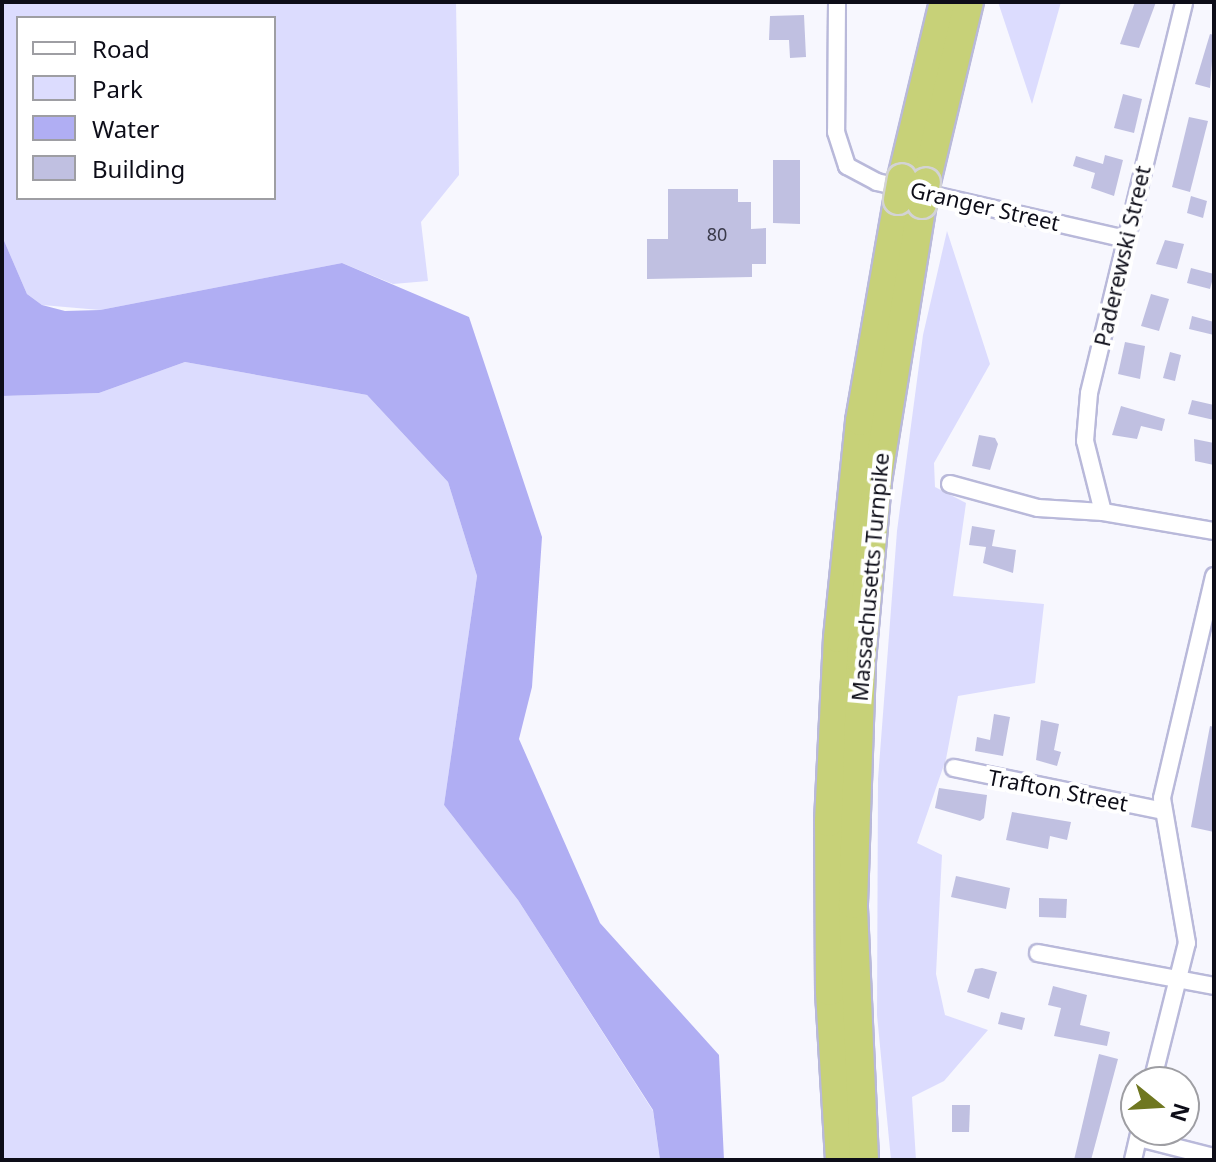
<!DOCTYPE html>
<style>
body{margin:0}
#map{position:relative;width:1216px;height:1162px;overflow:hidden;background:#f7f7fe;font-family:"Noto Sans",sans-serif}
div>[style]{position:absolute}
[style*='--x']{left:calc(var(--x)*1px);top:calc(var(--y)*1px);width:calc(var(--w)*1px);rotate:calc(var(--a)*1deg)}
.green>*{inset:0;background:#dcdcfe}
.water>*{inset:0;background:#b0aef3}
.building>*{inset:0;background:#c0c0e1}
.roads{filter:drop-shadow(2px 0 #b9b9da) drop-shadow(-2px 0 #b9b9da) drop-shadow(0 2px #b9b9da) drop-shadow(0 -2px #b9b9da)}
.street>*{height:16px;margin:-8px;padding:0 8px;transform-origin:8px;border-radius:8px;background:#fff}
.highway>*{height:28px;margin:-14px;padding:0 14px;transform-origin:14px;border-radius:14px;background:#c7d178}
.bridges{filter:drop-shadow(2px 0 #d3d3d5) drop-shadow(-2px 0 #d3d3d5) drop-shadow(0 2px #d3d3d5) drop-shadow(0 -2px #d3d3d5)}
.highway-bridge>*{height:28px;margin:-14px;padding:0 14px;transform-origin:14px;border-radius:14px;background:#c7d178}
span{translate:-50% -50%;white-space:nowrap;text-align:center;line-height:1.15;-webkit-text-stroke:8px #fff;paint-order:stroke}
.number-label{font-size:18px;color:#3a3a4a}
.number-label span{-webkit-text-stroke-width:0}
.street-label{font-size:22px;color:#0d0d18}
.frame{position:absolute;inset:0;border:4px solid #0d0d18;pointer-events:none}
.legend{position:absolute;left:16px;top:16px;width:260px;height:184px;box-sizing:border-box;background:#fff;border:2px solid #9e9ea3;margin:0;padding:10px 14px;list-style:none;font-size:24px;color:#0d0d18}
.legend li{display:flex;align-items:center;gap:16px;height:40px}
.legend b{width:40px;border:2px solid #9e9ea3}
.north{position:absolute;left:1120px;top:1066px;width:80px;height:80px;box-sizing:border-box;background:#fff;border:2px solid #9e9ea3;border-radius:50%;rotate:108deg;font-size:22px;font-weight:700;line-height:32px;text-align:center;color:#0d0d18}
.north::after{content:'';display:block;margin:auto;width:28px;height:36px;background:#6f7720;clip-path:polygon(50% 0,100% 100%,50% 72%,0 100%)}
</style>
<div id="map">
<div class="green">
<i style="clip-path:polygon(evenodd,2px 2px,456px 2px,459px 175px,421px 222px,428px 281px,393px 284px,342px 263px,100px 310px,42px 305px,27px 294px,2px 236px,2px 2px,18px 18px,274px 18px,274px 198px,18px 198px,18px 18px)"></i>
<i style="clip-path:polygon(998px 2px,1061px 2px,1032px 104px)"></i>
<i style="clip-path:polygon(947px 231px,990px 364px,934px 463px,935px 487px,966px 503px,953px 596px,1044px 604px,1035px 683px,958px 696px,946px 759px,917px 843px,942px 855px,936px 974px,945px 1015px,988px 1030px,944px 1081px,912px 1097px,916px 1160px,891px 1160px,877px 1015px,878px 779px,897px 531px,923px 335px)"></i>
<i style="clip-path:polygon(185px 362px,367px 395px,448px 482px,477px 576px,444px 805px,518px 900px,653px 1111px,660px 1160px,2px 1160px,2px 396px,99px 393px)"></i>
</div>
<div class="water">
<i style="clip-path:polygon(2px 236px,27px 294px,42px 305px,65px 311px,100px 310px,342px 263px,469px 317px,542px 537px,532px 687px,519px 739px,600px 923px,719px 1055px,724px 1160px,660px 1160px,653px 1110px,518px 900px,444px 805px,477px 576px,448px 482px,367px 395px,185px 362px,99px 393px,2px 396px)"></i>
</div>
<div class="building">
<i style="clip-path:polygon(1135px 2px,1156px 2px,1139px 48px,1120px 44px)"></i>
<i style="clip-path:polygon(804px 15px,806px 57px,790px 58px,789px 40px,769px 40px,770px 16px)"></i>
<i style="clip-path:polygon(1210px 34px,1214px 35px,1210px 88px,1195px 84px)"></i>
<i style="clip-path:polygon(1123px 94px,1142px 99px,1134px 133px,1114px 128px)"></i>
<i style="clip-path:polygon(1189px 117px,1208px 121px,1190px 192px,1172px 187px)"></i>
<i style="clip-path:polygon(1105px 155px,1123px 160px,1114px 196px,1091px 188px,1095px 173px,1073px 166px,1076px 156px,1103px 164px)"></i>
<i style="clip-path:polygon(773px 160px,800px 160px,800px 224px,773px 223px)"></i>
<i style="clip-path:polygon(668px 189px,738px 189px,738px 202px,751px 202px,751px 229px,766px 228px,766px 264px,752px 264px,752px 277px,647px 279px,647px 239px,668px 239px)"></i>
<i style="clip-path:polygon(1191px 196px,1207px 201px,1203px 218px,1187px 213px)"></i>
<i style="clip-path:polygon(1165px 240px,1184px 244px,1177px 269px,1156px 264px)"></i>
<i style="clip-path:polygon(1191px 268px,1214px 274px,1210px 289px,1187px 283px)"></i>
<i style="clip-path:polygon(1151px 294px,1169px 299px,1159px 331px,1141px 326px)"></i>
<i style="clip-path:polygon(1192px 316px,1214px 322px,1214px 335px,1189px 329px)"></i>
<i style="clip-path:polygon(1125px 342px,1145px 346px,1140px 379px,1118px 374px)"></i>
<i style="clip-path:polygon(1170px 352px,1181px 355px,1175px 381px,1163px 378px)"></i>
<i style="clip-path:polygon(1192px 400px,1214px 405px,1214px 420px,1188px 414px)"></i>
<i style="clip-path:polygon(1121px 406px,1165px 419px,1162px 431px,1141px 426px,1137px 439px,1112px 435px)"></i>
<i style="clip-path:polygon(979px 435px,995px 438px,998px 444px,990px 470px,972px 466px)"></i>
<i style="clip-path:polygon(1194px 439px,1214px 443px,1214px 465px,1195px 461px)"></i>
<i style="clip-path:polygon(972px 526px,995px 530px,992px 546px,1016px 550px,1013px 573px,983px 563px,986px 547px,969px 545px)"></i>
<i style="clip-path:polygon(994px 714px,1010px 717px,1003px 756px,975px 751px,977px 737px,990px 740px)"></i>
<i style="clip-path:polygon(1041px 720px,1059px 724px,1054px 750px,1061px 752px,1057px 766px,1036px 760px)"></i>
<i style="clip-path:polygon(1210px 726px,1214px 727px,1214px 832px,1191px 827px)"></i>
<i style="clip-path:polygon(939px 788px,987px 795px,984px 818px,980px 821px,935px 808px)"></i>
<i style="clip-path:polygon(1012px 812px,1071px 822px,1067px 840px,1050px 836px,1048px 849px,1006px 840px)"></i>
<i style="clip-path:polygon(956px 876px,1010px 888px,1006px 909px,951px 897px)"></i>
<i style="clip-path:polygon(1039px 898px,1067px 899px,1066px 918px,1039px 917px)"></i>
<i style="clip-path:polygon(982px 968px,997px 972px,989px 999px,967px 992px,975px 969px)"></i>
<i style="clip-path:polygon(1053px 986px,1087px 995px,1080px 1025px,1110px 1032px,1107px 1046px,1054px 1036px,1061px 1008px,1048px 1005px)"></i>
<i style="clip-path:polygon(1001px 1012px,1025px 1018px,1022px 1030px,998px 1024px)"></i>
<i style="clip-path:polygon(1099px 1054px,1118px 1059px,1091px 1160px,1074px 1160px)"></i>
<i style="clip-path:polygon(952px 1105px,970px 1105px,969px 1132px,952px 1132px)"></i>
</div>
<div class="roads">
<div class="street">
<i style="--x:837;--y:2;--w:130;--a:90.4"></i>
<i style="--x:836;--y:132;--w:36;--a:72"></i>
<i style="--x:847;--y:166;--w:34;--a:28"></i>
<i style="--x:877;--y:182;--w:254;--a:12.9"></i>
<i style="--x:950;--y:484;--w:91;--a:15.3"></i>
<i style="--x:1038;--y:508;--w:65;--a:3.5"></i>
<i style="--x:1103;--y:512;--w:113;--a:9.7"></i>
<i style="--x:1103;--y:512;--w:73;--a:-104.2"></i>
<i style="--x:1085;--y:441;--w:48;--a:-85.2"></i>
<i style="--x:1089;--y:393;--w:402;--a:-76.3"></i>
<i style="--x:954;--y:768;--w:213;--a:11.6"></i>
<i style="--x:1038;--y:953;--w:179;--a:10.6"></i>
<i style="--x:1152;--y:1082;--w:143;--a:-75.9"></i>
<i style="--x:1187;--y:943;--w:147;--a:-99.8"></i>
<i style="--x:1162;--y:798;--w:228;--a:-76.8"></i>
<i style="--x:1139;--y:1138;--w:77;--a:14.2"></i>
<i style="--x:1133;--y:1160;--w:31;--a:-77"></i>
</div>
<div class="highway">
<i style="--x:902;--y:178;--w:181;--a:-76.6"></i>
<i style="--x:926;--y:182;--w:185;--a:-76.6"></i>
<i style="--x:840;--y:1160;--w:169;--a:-93.4"></i>
<i style="--x:830;--y:991;--w:169;--a:-90.3"></i>
<i style="--x:829;--y:822;--w:184;--a:-87.2"></i>
<i style="--x:838;--y:638;--w:218;--a:-84.2"></i>
<i style="--x:860;--y:421;--w:224;--a:-80.2"></i>
<i style="--x:864;--y:1160;--w:256;--a:-92.5"></i>
<i style="--x:853;--y:904;--w:243;--a:-88.1"></i>
<i style="--x:861;--y:661;--w:181;--a:-84.9"></i>
<i style="--x:877;--y:481;--w:281;--a:-80.8"></i>
</div>
</div>
<div class="bridges">
<div class="highway-bridge">
<i style="--x:898;--y:200;--w:22;--a:-80"></i>
<i style="--x:922;--y:204;--w:22;--a:-80"></i>
</div>
</div>
<div class="number-label">
<span style="left:717px;top:234px">80</span>
</div>
<div class="street-label">
<span style="left:985px;top:206px;rotate:13deg">Granger Street</span>
<span style="left:1122px;top:256px;rotate:-77deg">Paderewski Street</span>
<span style="left:870px;top:577px;rotate:-85deg">Massachusetts Turnpike</span>
<span style="left:1058px;top:790px;rotate:11deg">Trafton Street</span>
</div>
<div class="frame"></div>
<ul class="legend">
<li><b style="height:10px;background:#fff"></b>Road</li>
<li><b style="height:22px;background:#dcdcfe"></b>Park</li>
<li><b style="height:22px;background:#b0aef3"></b>Water</li>
<li><b style="height:22px;background:#c0c0e1"></b>Building</li>
</ul>
<div class="north">N</div>
</div>
